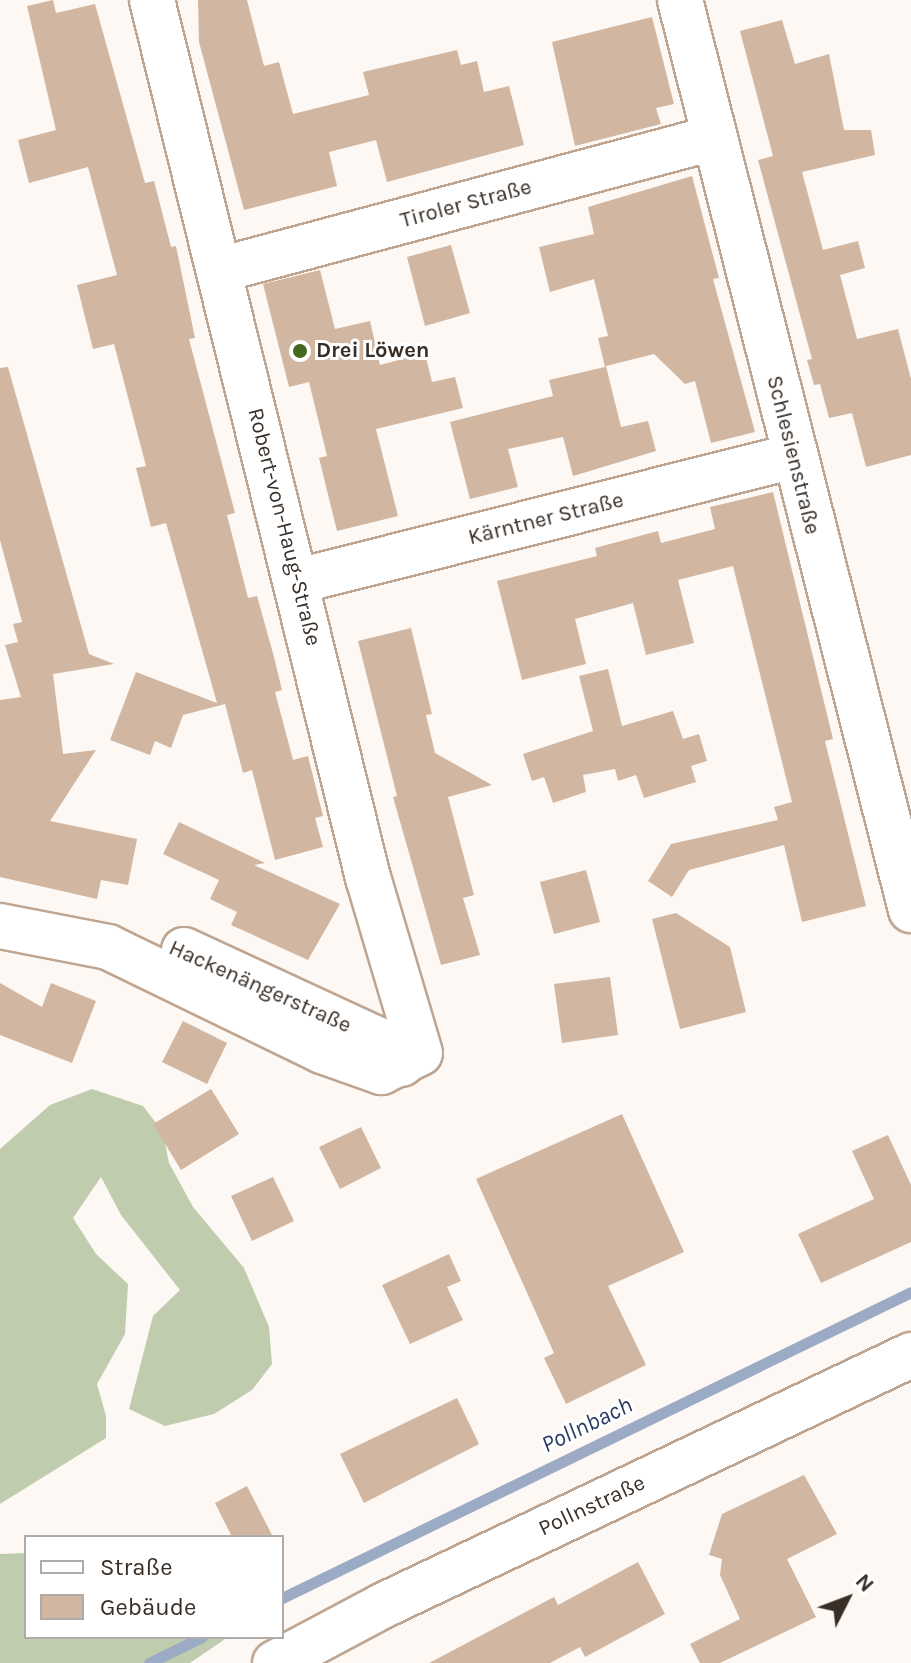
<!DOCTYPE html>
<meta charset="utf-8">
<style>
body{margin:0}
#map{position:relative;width:911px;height:1663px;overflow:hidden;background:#fdf8f3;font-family:Karla,sans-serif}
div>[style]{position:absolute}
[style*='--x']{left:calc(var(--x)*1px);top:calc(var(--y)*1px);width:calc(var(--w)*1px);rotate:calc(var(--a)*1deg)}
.forest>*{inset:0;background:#c0ccae}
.stream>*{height:11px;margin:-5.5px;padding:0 5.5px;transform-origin:5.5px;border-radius:5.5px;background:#9baac5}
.building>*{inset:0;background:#d1b6a1}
.roads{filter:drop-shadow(2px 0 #bea591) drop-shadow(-2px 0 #bea591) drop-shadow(0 2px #bea591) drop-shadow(0 -2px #bea591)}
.minor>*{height:44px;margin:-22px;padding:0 22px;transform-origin:22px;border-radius:22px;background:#fff}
.dots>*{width:22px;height:22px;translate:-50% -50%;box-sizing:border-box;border:4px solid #fff;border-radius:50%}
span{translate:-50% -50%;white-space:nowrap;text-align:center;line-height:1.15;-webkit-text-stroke:6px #fff;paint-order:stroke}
.street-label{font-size:22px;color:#382e26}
.poi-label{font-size:22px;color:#382e26;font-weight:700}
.left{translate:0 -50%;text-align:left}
.water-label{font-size:24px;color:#283b62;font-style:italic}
.legend{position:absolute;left:24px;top:1535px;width:260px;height:104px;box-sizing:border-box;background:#fff;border:2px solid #afaba8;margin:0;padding:10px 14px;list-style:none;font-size:24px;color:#382e26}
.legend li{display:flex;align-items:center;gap:16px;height:40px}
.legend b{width:40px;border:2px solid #afaba8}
.north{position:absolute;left:807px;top:1559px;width:80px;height:80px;-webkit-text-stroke:6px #fff;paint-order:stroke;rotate:48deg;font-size:22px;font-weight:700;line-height:32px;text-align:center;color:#382e26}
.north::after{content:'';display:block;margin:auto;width:28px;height:36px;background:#382e26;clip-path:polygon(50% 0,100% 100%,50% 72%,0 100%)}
</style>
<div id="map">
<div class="forest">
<i style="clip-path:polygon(92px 1089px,143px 1106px,163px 1132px,169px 1163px,193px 1207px,244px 1268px,269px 1327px,272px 1364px,252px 1390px,214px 1414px,165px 1426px,129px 1409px,153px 1316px,180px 1290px,121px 1215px,101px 1177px,73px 1218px,96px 1254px,128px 1284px,125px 1334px,97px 1384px,106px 1416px,106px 1438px,0 1504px,0 1149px,50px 1105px)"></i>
<i style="clip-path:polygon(26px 1553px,26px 1637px,228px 1637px,190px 1663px,0 1663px,0 1554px)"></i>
</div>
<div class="stream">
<i style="--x:282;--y:1598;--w:699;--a:-25.94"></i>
<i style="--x:149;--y:1663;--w:59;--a:-26.1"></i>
</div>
<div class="building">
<i style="clip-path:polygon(53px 0,56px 13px,95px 4px,145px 183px,154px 181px,171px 247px,176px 246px,195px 338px,189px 339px,235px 513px,227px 515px,248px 598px,257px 596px,274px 657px,282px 690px,275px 692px,293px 760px,308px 756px,323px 816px,315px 818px,323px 847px,275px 860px,252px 770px,243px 773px,225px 704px,183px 715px,171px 748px,155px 741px,150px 755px,110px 740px,136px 672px,217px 703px,166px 523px,151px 527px,136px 468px,146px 466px,114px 344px,93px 349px,77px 285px,117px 275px,88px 167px,29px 183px,18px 140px,56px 130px,27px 6px)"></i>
<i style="clip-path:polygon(198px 0,247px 0,264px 66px,279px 62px,293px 114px,369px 95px,363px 72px,457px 50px,461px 65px,477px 61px,484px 92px,509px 86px,524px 145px,387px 182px,376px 140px,329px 152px,337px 186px,244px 210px,199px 42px)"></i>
<i style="clip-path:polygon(652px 17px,674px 104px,656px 108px,661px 124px,575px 146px,552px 42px)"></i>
<i style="clip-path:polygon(782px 20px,795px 64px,829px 54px,844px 130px,871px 130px,875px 155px,802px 172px,823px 250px,858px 241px,865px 268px,840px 275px,857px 339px,898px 329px,911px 379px,911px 455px,866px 467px,852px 413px,829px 418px,820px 384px,814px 385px,807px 360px,812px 359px,758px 160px,773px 156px,740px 31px)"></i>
<i style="clip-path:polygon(692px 176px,719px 278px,713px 279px,755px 432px,711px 443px,695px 381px,685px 384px,654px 354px,606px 366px,621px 427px,648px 421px,656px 451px,573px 476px,563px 437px,508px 449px,518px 487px,470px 499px,450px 422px,553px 396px,549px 380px,605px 367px,598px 338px,608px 336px,594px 279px,550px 292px,539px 247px,594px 234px,588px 207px)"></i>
<i style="clip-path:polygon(451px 245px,470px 313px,425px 326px,407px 257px)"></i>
<i style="clip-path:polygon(320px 270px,335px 329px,370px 321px,380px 365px,425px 353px,432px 382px,455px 377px,463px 408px,376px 429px,398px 516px,337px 531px,319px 458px,327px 456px,309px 382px,289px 387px,263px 284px)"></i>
<i style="clip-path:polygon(8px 367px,89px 654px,114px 664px,53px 674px,63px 754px,96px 750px,50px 821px,137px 839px,128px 885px,101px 880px,97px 899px,0 877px,0 700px,21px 697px,5px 645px,18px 642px,13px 624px,22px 622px,0 540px,0 368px)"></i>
<i style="clip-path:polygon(773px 492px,833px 739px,825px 741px,866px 906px,802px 922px,784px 845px,689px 870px,672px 897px,648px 881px,671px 844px,778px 820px,774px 807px,792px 802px,733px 566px,678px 580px,694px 643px,646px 655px,633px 603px,575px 619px,586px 664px,522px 680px,497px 581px,597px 556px,595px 548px,658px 531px,661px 543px,715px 529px,710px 507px)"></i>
<i style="clip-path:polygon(411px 628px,432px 714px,426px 715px,435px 753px,492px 785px,448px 797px,474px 895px,463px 898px,480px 955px,441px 965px,393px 797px,397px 796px,358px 641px)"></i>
<i style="clip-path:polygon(608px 669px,622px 726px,673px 711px,683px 739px,699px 734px,707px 761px,691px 766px,696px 782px,644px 798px,636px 775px,618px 781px,615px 769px,583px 775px,586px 792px,553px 803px,544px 777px,532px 781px,523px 754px,593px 731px,579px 676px)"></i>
<i style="clip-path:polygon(179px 822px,265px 863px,254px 865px,340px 904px,308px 960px,231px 925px,237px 912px,210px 899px,219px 880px,163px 854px)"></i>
<i style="clip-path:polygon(586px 870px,600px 922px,554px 934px,540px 882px)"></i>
<i style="clip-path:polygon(676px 913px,730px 947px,746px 1012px,680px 1029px,652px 919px)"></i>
<i style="clip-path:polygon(610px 977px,618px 1035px,562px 1043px,554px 984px)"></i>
<i style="clip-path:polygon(0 983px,42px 1007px,51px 983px,96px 1001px,72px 1063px,0 1035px)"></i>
<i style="clip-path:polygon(183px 1021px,227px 1043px,207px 1084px,162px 1062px)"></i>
<i style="clip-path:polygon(211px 1089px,239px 1134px,181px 1170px,153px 1124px)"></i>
<i style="clip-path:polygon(622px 1114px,684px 1252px,608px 1286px,646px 1365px,566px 1404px,544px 1358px,554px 1353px,476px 1179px)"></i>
<i style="clip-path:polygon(361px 1127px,381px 1168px,340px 1189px,319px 1147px)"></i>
<i style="clip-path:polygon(888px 1135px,911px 1185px,911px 1242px,821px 1283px,798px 1234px,874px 1199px,852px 1151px)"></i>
<i style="clip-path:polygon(273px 1177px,294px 1221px,252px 1241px,231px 1196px)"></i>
<i style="clip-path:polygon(449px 1254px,461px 1281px,447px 1287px,463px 1320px,410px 1344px,382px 1285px)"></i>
<i style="clip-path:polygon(457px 1398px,479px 1444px,364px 1503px,340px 1454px)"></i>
<i style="clip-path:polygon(804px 1475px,837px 1534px,787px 1559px,816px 1617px,720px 1663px,700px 1663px,690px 1644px,740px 1619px,720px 1575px,722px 1559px,709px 1555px,722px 1514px)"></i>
<i style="clip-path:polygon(247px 1486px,273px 1537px,232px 1537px,215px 1503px)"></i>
<i style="clip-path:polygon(638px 1562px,665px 1614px,585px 1657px,580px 1647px,550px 1663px,429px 1663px,554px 1597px,558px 1605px)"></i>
</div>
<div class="roads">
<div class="minor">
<i style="--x:680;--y:0;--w:939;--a:75.76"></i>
<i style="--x:219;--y:270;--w:511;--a:-14.96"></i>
<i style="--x:298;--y:581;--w:512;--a:-14.14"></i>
<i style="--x:0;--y:926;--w:110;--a:11"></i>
<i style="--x:108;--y:947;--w:238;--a:25.9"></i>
<i style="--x:322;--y:1051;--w:63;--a:19.6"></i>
<i style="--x:381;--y:1072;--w:43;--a:-26"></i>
<i style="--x:420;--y:1053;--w:183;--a:-106.5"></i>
<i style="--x:368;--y:878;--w:904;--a:-103.82"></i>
<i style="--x:184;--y:950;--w:215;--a:24.8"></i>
<i style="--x:379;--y:1040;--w:33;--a:46"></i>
<i style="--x:275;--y:1663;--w:121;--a:-28"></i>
<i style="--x:382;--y:1606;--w:586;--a:-25.38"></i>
</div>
</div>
<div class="dots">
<i style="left:300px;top:351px;background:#45671e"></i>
</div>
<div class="street-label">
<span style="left:466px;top:204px;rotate:-15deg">Tiroler Straße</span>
<span style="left:793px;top:455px;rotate:76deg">Schlesienstraße</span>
<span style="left:546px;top:519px;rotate:-14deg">Kärntner Straße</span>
<span style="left:284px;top:527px;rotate:76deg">Robert-von-Haug-Straße</span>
<span style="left:260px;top:987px;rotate:24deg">Hackenängerstraße</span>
<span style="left:592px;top:1506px;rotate:-25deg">Pollnstraße</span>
</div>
<div class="poi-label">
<span class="left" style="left:316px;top:351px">Drei Löwen</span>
</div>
<div class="water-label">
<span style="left:587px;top:1425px;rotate:-26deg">Pollnbach</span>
</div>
<ul class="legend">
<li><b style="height:10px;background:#fff"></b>Straße</li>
<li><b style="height:22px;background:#d1b6a1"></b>Gebäude</li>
</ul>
<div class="north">N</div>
</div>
